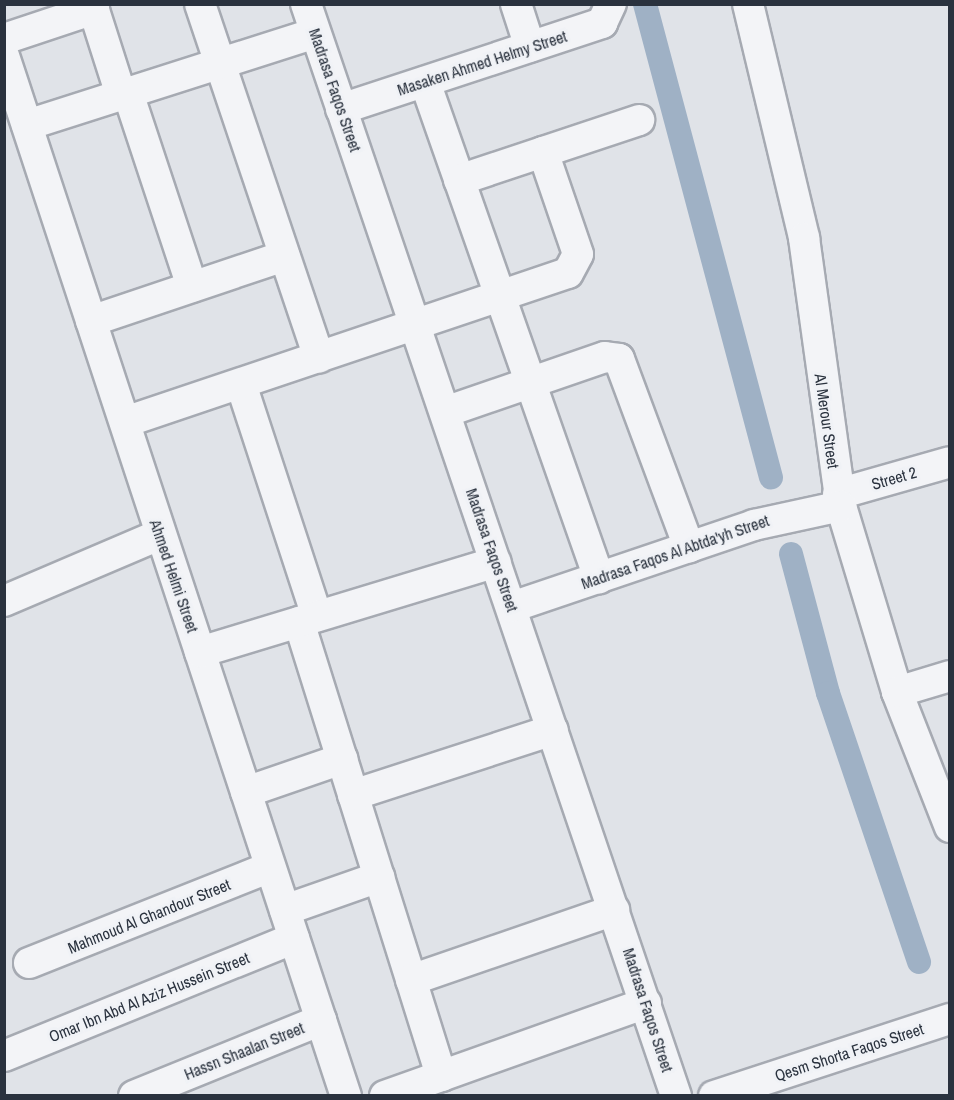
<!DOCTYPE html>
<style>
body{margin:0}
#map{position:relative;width:954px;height:1100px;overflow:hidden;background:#e0e3e8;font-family:"Archivo Narrow",sans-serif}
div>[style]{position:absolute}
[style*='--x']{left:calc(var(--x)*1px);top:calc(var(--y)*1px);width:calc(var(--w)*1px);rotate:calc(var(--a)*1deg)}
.canal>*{height:24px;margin:-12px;padding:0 12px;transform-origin:12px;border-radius:12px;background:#9fb1c5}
.roads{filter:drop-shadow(2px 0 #a6aab2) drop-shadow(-2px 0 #a6aab2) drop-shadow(0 2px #a6aab2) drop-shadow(0 -2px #a6aab2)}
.minor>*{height:30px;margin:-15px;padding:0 15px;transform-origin:15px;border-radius:15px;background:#f3f4f7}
span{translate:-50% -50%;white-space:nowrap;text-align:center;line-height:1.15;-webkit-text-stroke:6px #f0f2f6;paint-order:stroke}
.street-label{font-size:16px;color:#2a323e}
.frame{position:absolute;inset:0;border:6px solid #2a323e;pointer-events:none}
</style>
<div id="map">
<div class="canal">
<i style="--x:645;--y:4;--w:490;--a:75.1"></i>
<i style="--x:791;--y:554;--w:144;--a:75.1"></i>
<i style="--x:828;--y:693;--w:284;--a:71.3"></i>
</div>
<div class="roads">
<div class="minor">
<i style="--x:92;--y:4;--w:96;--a:72.3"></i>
<i style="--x:200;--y:4;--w:373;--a:71.4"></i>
<i style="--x:306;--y:4;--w:1153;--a:71.28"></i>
<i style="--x:516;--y:4;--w:45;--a:72"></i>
<i style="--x:748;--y:4;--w:241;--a:76.5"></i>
<i style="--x:804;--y:238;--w:271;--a:82.1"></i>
<i style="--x:841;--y:506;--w:194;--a:73.2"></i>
<i style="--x:897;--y:692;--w:145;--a:68.6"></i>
<i style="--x:4;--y:39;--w:95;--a:-18.4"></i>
<i style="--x:4;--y:56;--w:1095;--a:71.8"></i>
<i style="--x:425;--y:82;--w:526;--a:70.67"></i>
<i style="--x:128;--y:93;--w:204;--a:71.7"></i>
<i style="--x:341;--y:109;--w:275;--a:-18.2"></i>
<i style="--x:602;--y:23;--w:21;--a:-65"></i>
<i style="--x:27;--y:125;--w:302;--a:-17.7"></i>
<i style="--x:459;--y:180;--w:190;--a:-18.4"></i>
<i style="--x:91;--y:321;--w:204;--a:-18.6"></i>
<i style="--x:241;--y:384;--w:244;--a:71.9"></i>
<i style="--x:445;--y:412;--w:169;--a:-19"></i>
<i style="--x:605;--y:357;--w:14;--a:8"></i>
<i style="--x:619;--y:359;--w:201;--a:69.6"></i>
<i style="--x:125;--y:422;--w:467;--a:-18.6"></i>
<i style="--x:568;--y:273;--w:21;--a:-62"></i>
<i style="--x:578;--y:254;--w:108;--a:-108.9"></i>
<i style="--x:838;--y:494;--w:116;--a:-15.9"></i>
<i style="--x:4;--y:601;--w:168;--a:-23.1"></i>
<i style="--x:512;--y:607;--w:256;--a:-18.7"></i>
<i style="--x:754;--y:525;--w:89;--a:-12.3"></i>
<i style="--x:299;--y:622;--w:476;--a:72.6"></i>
<i style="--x:200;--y:652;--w:309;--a:-16.9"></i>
<i style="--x:897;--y:692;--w:55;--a:-16.8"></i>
<i style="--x:246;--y:792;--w:102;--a:-19"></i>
<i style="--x:353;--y:795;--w:210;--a:-18"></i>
<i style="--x:285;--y:910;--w:100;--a:-19.3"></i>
<i style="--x:29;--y:963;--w:257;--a:-21.7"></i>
<i style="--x:411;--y:980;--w:215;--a:-19"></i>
<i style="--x:4;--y:1056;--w:313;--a:-22.1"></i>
<i style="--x:134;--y:1096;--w:202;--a:-22.1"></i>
<i style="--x:385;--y:1096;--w:277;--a:-19.6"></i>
<i style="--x:714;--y:1096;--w:248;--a:-18.1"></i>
</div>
</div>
<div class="street-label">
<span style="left:482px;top:63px;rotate:-18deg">Masaken Ahmed Helmy Street</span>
<span style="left:335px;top:90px;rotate:71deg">Madrasa Faqos Street</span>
<span style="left:827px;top:421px;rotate:82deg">Al Merour Street</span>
<span style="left:894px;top:478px;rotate:-16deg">Street 2</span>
<span style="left:492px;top:550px;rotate:71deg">Madrasa Faqos Street</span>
<span style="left:675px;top:552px;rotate:-19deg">Madrasa Faqos Al Abtda'yh Street</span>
<span style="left:174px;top:576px;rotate:71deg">Ahmed Helmi Street</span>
<span style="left:149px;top:916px;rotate:-22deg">Mahmoud Al Ghandour Street</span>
<span style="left:149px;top:997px;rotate:-22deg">Omar Ibn Abd Al Aziz Hussein Street</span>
<span style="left:648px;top:1010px;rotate:72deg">Madrasa Faqos Street</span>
<span style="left:244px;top:1051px;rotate:-22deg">Hassn Shaalan Street</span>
<span style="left:849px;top:1052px;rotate:-18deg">Qesm Shorta Faqos Street</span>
</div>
<div class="frame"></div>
</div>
